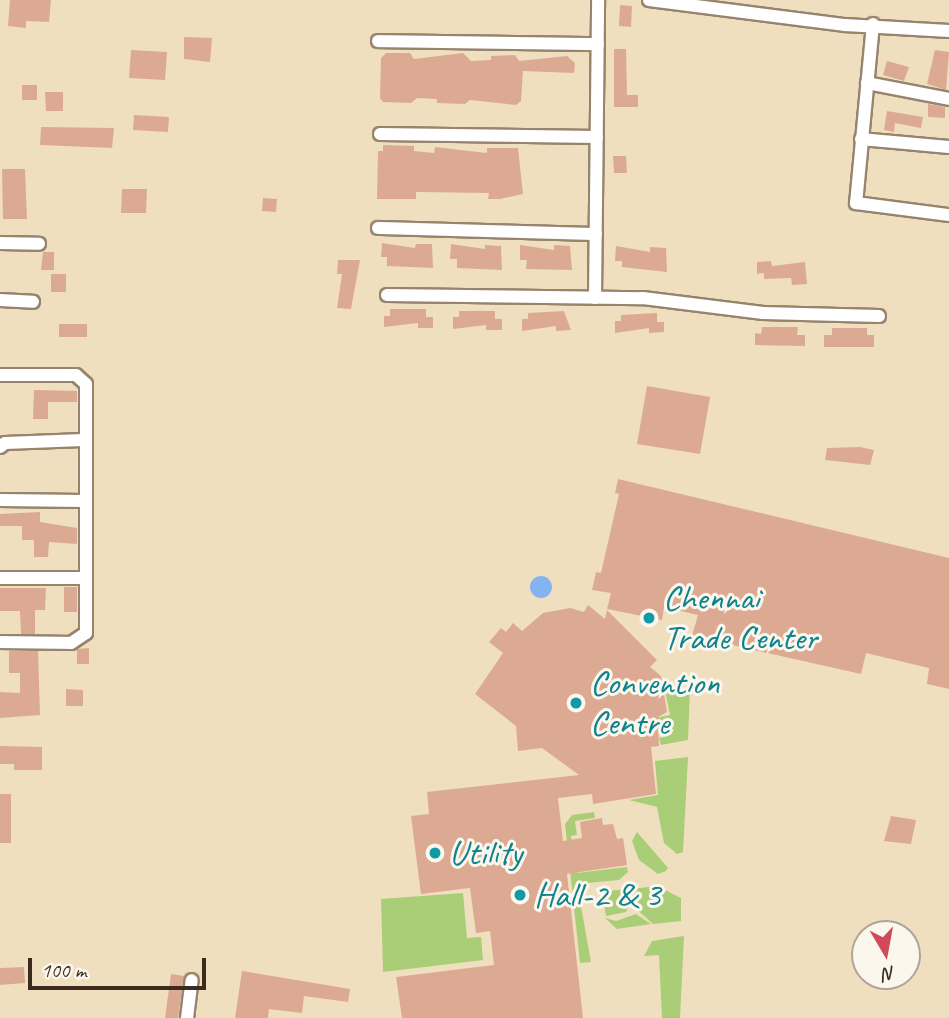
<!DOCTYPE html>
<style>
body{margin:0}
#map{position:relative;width:949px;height:1018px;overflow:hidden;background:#f0dfbf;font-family:Caveat,sans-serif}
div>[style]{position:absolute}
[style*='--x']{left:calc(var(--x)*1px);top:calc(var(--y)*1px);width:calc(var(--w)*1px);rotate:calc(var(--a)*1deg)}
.green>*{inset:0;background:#a9ce77}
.water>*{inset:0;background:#84b4f0}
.round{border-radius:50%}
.building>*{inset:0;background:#dcaa92}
.roads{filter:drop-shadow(2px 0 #96846e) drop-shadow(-2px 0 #96846e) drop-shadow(0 2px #96846e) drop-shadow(0 -2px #96846e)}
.minor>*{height:12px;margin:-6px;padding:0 6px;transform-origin:6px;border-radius:6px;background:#fff}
.dots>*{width:19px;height:19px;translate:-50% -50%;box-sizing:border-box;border:4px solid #fbf7ec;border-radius:50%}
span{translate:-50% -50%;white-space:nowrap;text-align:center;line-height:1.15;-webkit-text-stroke:6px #fbf7ec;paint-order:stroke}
.culture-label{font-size:35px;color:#0d838f}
.left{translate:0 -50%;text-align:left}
.north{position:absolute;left:851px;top:920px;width:70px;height:70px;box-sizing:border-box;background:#fbf7ec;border:2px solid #aea59a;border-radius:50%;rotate:170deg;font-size:19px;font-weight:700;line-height:28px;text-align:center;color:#3b2a1e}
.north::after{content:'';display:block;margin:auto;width:24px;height:32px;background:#d1495b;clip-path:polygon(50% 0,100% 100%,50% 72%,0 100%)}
.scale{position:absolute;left:28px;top:958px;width:178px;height:32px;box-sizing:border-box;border:4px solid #3b2a1e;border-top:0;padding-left:9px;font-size:21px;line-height:24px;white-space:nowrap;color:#3b2a1e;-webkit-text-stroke:5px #fbf7ec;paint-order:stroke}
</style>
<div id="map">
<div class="green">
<i style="clip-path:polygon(690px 688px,688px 740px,661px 745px,659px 738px,664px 737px,656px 718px,670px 715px,665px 690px)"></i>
<i style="clip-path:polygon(688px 757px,683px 852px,677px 854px,664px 843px,657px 807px,629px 800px,658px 795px,655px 761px)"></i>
<i style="clip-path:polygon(594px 812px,595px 818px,575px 821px,577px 835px,571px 836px,577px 873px,627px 867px,628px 872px,619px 880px,577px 884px,591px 962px,580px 963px,565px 824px,572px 815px)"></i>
<i style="clip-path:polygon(637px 832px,668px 868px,666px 871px,658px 874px,639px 860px,632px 841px)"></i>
<i style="clip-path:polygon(657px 886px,681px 898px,681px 921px,653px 924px,634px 907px,631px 889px)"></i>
<i style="clip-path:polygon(625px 889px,631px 902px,626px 912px,606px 916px,602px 892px)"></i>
<i style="clip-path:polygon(463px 893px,467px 938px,481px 937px,483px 960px,383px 972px,381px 899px)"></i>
<i style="clip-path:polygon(636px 914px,651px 924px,617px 929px,605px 918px,616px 921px)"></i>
<i style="clip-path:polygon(684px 936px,680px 1018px,662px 1018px,659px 955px,644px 956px,652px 941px)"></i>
</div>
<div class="water">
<i class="round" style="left:530px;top:576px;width:22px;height:22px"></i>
</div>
<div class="building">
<i style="clip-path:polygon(10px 0,51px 0,49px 22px,26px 21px,26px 28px,8px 26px)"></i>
<i style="clip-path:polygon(620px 5px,632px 6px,631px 27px,619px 26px)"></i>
<i style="clip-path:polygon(184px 37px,212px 38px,210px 62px,184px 59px)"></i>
<i style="clip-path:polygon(614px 49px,626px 49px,627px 95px,638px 95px,638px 107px,614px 107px)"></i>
<i style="clip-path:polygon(131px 50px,167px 52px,165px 80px,129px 78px)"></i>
<i style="clip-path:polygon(935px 50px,949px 52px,946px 90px,927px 84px)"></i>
<i style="clip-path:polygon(386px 53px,410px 53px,414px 59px,463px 53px,471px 61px,491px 60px,491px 56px,515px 55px,519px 61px,567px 56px,575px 63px,574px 73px,523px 71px,521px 101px,516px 105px,470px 100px,465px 104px,437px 103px,437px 99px,417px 98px,411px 103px,383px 102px,380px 98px,381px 58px)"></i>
<i style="clip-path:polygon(887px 61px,909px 67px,904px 81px,883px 75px)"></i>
<i style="clip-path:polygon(22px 85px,37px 85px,37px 100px,22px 100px)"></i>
<i style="clip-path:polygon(45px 92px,63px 92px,63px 111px,46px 111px)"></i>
<i style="clip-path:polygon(928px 104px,945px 107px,945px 118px,928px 117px)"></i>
<i style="clip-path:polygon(887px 111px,923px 117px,921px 128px,895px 123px,894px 132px,884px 130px)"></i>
<i style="clip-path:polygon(134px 115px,169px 117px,168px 132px,133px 130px)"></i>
<i style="clip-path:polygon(41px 127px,114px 128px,112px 148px,40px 145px)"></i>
<i style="clip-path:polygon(383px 145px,414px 146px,414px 151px,434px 153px,435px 147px,487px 153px,487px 148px,518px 148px,523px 194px,500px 199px,488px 199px,489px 193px,416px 192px,416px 199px,377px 199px,378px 151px,383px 151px)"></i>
<i style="clip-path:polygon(613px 156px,626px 156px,627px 173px,614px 173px)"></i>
<i style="clip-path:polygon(2px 169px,25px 169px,27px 219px,3px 219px)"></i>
<i style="clip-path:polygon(122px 189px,147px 189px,146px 213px,121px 213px)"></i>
<i style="clip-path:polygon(263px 198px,277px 199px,276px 212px,262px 211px)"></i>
<i style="clip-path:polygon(382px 243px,415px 248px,416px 244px,432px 244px,433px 268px,387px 266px,387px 257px,381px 257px)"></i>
<i style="clip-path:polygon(451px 244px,485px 249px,485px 245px,501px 246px,502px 270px,457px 268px,457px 259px,450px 259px)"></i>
<i style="clip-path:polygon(520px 245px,554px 250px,554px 245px,570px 246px,572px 270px,526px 269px,527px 260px,520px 260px)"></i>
<i style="clip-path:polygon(616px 246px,650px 252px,650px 247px,666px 248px,667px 272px,622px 267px,622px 261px,615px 261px)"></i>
<i style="clip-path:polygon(43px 252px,54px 252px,54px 270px,41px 270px)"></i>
<i style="clip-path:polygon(338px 260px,360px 260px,351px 309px,337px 308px,342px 274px,337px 274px)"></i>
<i style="clip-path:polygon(771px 261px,772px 266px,805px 262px,807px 284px,792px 285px,791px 278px,764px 279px,764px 273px,757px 274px,757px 262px)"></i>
<i style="clip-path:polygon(51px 274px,66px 274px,66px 292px,51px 292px)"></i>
<i style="clip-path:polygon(390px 309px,426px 309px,426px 317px,433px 317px,433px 328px,418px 328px,418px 323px,384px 327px,384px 316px,390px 316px)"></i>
<i style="clip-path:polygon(459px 311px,495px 311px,495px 319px,502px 319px,502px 330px,486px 330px,486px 325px,453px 329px,453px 317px,459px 317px)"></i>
<i style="clip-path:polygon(564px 311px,571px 330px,556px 331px,556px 326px,522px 331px,522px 319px,528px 319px,528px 313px)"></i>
<i style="clip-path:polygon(657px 313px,657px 322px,664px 322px,664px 332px,649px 333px,649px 328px,615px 333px,615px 321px,621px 321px,621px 315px)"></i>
<i style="clip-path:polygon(59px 324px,87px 324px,87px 337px,59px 337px)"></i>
<i style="clip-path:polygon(762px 327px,798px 327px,797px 335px,805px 335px,805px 346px,755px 345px,755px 333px,761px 334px)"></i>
<i style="clip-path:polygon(832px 328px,867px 328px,867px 335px,874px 335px,874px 347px,824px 347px,824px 335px,832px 335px)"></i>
<i style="clip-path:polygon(647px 386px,710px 397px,700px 454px,637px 444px)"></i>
<i style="clip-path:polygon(34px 390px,77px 391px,77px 402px,48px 402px,48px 419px,33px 419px)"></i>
<i style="clip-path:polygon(860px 447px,874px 450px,870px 465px,825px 460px,827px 448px)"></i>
<i style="clip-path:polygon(618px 479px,949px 558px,949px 689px,927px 684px,929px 668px,866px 653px,861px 674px,692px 636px,698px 615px,664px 607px,662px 620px,607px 609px,611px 593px,592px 590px,596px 572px,601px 573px,619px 494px,615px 493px)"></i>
<i style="clip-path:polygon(40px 512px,40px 522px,77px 528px,77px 544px,49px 542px,48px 557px,34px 557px,34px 540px,22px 540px,22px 526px,0 526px,0 514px)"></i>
<i style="clip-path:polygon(64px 587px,77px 587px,77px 612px,64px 612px)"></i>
<i style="clip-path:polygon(0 588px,46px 588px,45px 610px,35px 610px,35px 634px,21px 634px,20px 611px,0 611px)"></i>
<i style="clip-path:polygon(588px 605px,605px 619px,607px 610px,657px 660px,650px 667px,661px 676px,667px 712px,658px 717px,659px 746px,651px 747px,656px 794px,593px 804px,592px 794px,558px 798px,563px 841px,582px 838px,580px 822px,602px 818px,603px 825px,613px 824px,617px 839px,623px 838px,627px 865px,567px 874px,583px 1018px,402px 1018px,396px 977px,494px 965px,490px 931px,476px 933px,470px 888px,421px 894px,411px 816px,429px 814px,427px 792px,579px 775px,542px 748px,518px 751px,516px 726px,475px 694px,503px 653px,489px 642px,501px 628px,506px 632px,513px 623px,522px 631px,543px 613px,570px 608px,584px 612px)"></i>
<i style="clip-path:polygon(89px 648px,89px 664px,77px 664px,77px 649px)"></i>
<i style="clip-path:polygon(9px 651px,38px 651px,40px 715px,0 718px,0 692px,20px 693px,20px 673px,9px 673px)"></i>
<i style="clip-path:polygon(66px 689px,83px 690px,83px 706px,66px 706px)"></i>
<i style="clip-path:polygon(0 746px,42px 747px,42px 770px,14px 770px,14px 764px,0 764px)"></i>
<i style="clip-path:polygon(0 794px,11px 794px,11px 843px,0 843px)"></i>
<i style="clip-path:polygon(891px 816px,916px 820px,911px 844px,884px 841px)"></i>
<i style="clip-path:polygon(24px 967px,25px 983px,0 985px,0 968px)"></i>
<i style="clip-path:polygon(242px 971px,350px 989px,348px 1002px,304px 996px,302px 1013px,269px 1009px,268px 1018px,235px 1018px)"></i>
<i style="clip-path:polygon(171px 974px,184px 976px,178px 1018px,165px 1018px)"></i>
</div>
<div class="roads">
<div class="minor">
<i style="--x:649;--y:0;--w:198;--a:7.3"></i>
<i style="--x:845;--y:25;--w:104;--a:3.3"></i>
<i style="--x:873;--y:24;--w:180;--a:95.4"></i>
<i style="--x:856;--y:203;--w:94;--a:7.4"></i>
<i style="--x:378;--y:41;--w:220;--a:0.8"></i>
<i style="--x:867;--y:83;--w:84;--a:11"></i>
<i style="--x:380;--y:134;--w:217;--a:0.8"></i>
<i style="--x:861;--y:139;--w:88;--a:5.2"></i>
<i style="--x:378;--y:228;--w:218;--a:1.6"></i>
<i style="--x:0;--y:243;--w:39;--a:1"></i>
<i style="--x:387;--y:295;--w:256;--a:0.7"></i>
<i style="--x:643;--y:298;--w:121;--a:7.1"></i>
<i style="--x:763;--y:313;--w:116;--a:1.5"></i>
<i style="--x:595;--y:298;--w:298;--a:-89.4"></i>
<i style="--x:0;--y:300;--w:33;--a:3"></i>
<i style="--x:0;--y:375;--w:76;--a:0"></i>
<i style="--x:76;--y:375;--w:13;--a:42"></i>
<i style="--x:86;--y:384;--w:249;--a:90"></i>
<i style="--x:86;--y:633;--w:18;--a:146"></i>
<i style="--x:71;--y:643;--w:71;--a:-179.2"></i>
<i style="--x:0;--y:447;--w:6;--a:-39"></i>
<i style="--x:5;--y:443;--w:78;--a:-2.2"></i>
<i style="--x:0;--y:500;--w:84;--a:0.7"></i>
<i style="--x:0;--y:578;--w:84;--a:0"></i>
<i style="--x:187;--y:1018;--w:38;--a:-83"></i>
</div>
</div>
<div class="dots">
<i style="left:649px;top:618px;background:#0f9aa8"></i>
<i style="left:576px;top:703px;background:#0f9aa8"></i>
<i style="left:435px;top:853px;background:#0f9aa8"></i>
<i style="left:520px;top:895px;background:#0f9aa8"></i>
</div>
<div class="culture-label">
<span class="left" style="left:663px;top:618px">Chennai<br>Trade Center</span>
<span class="left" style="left:590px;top:703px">Convention<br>Centre</span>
<span class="left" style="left:449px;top:853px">Utility</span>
<span class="left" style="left:534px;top:895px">Hall-2 &amp; 3</span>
</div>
<div class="north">N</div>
<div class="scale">100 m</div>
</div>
